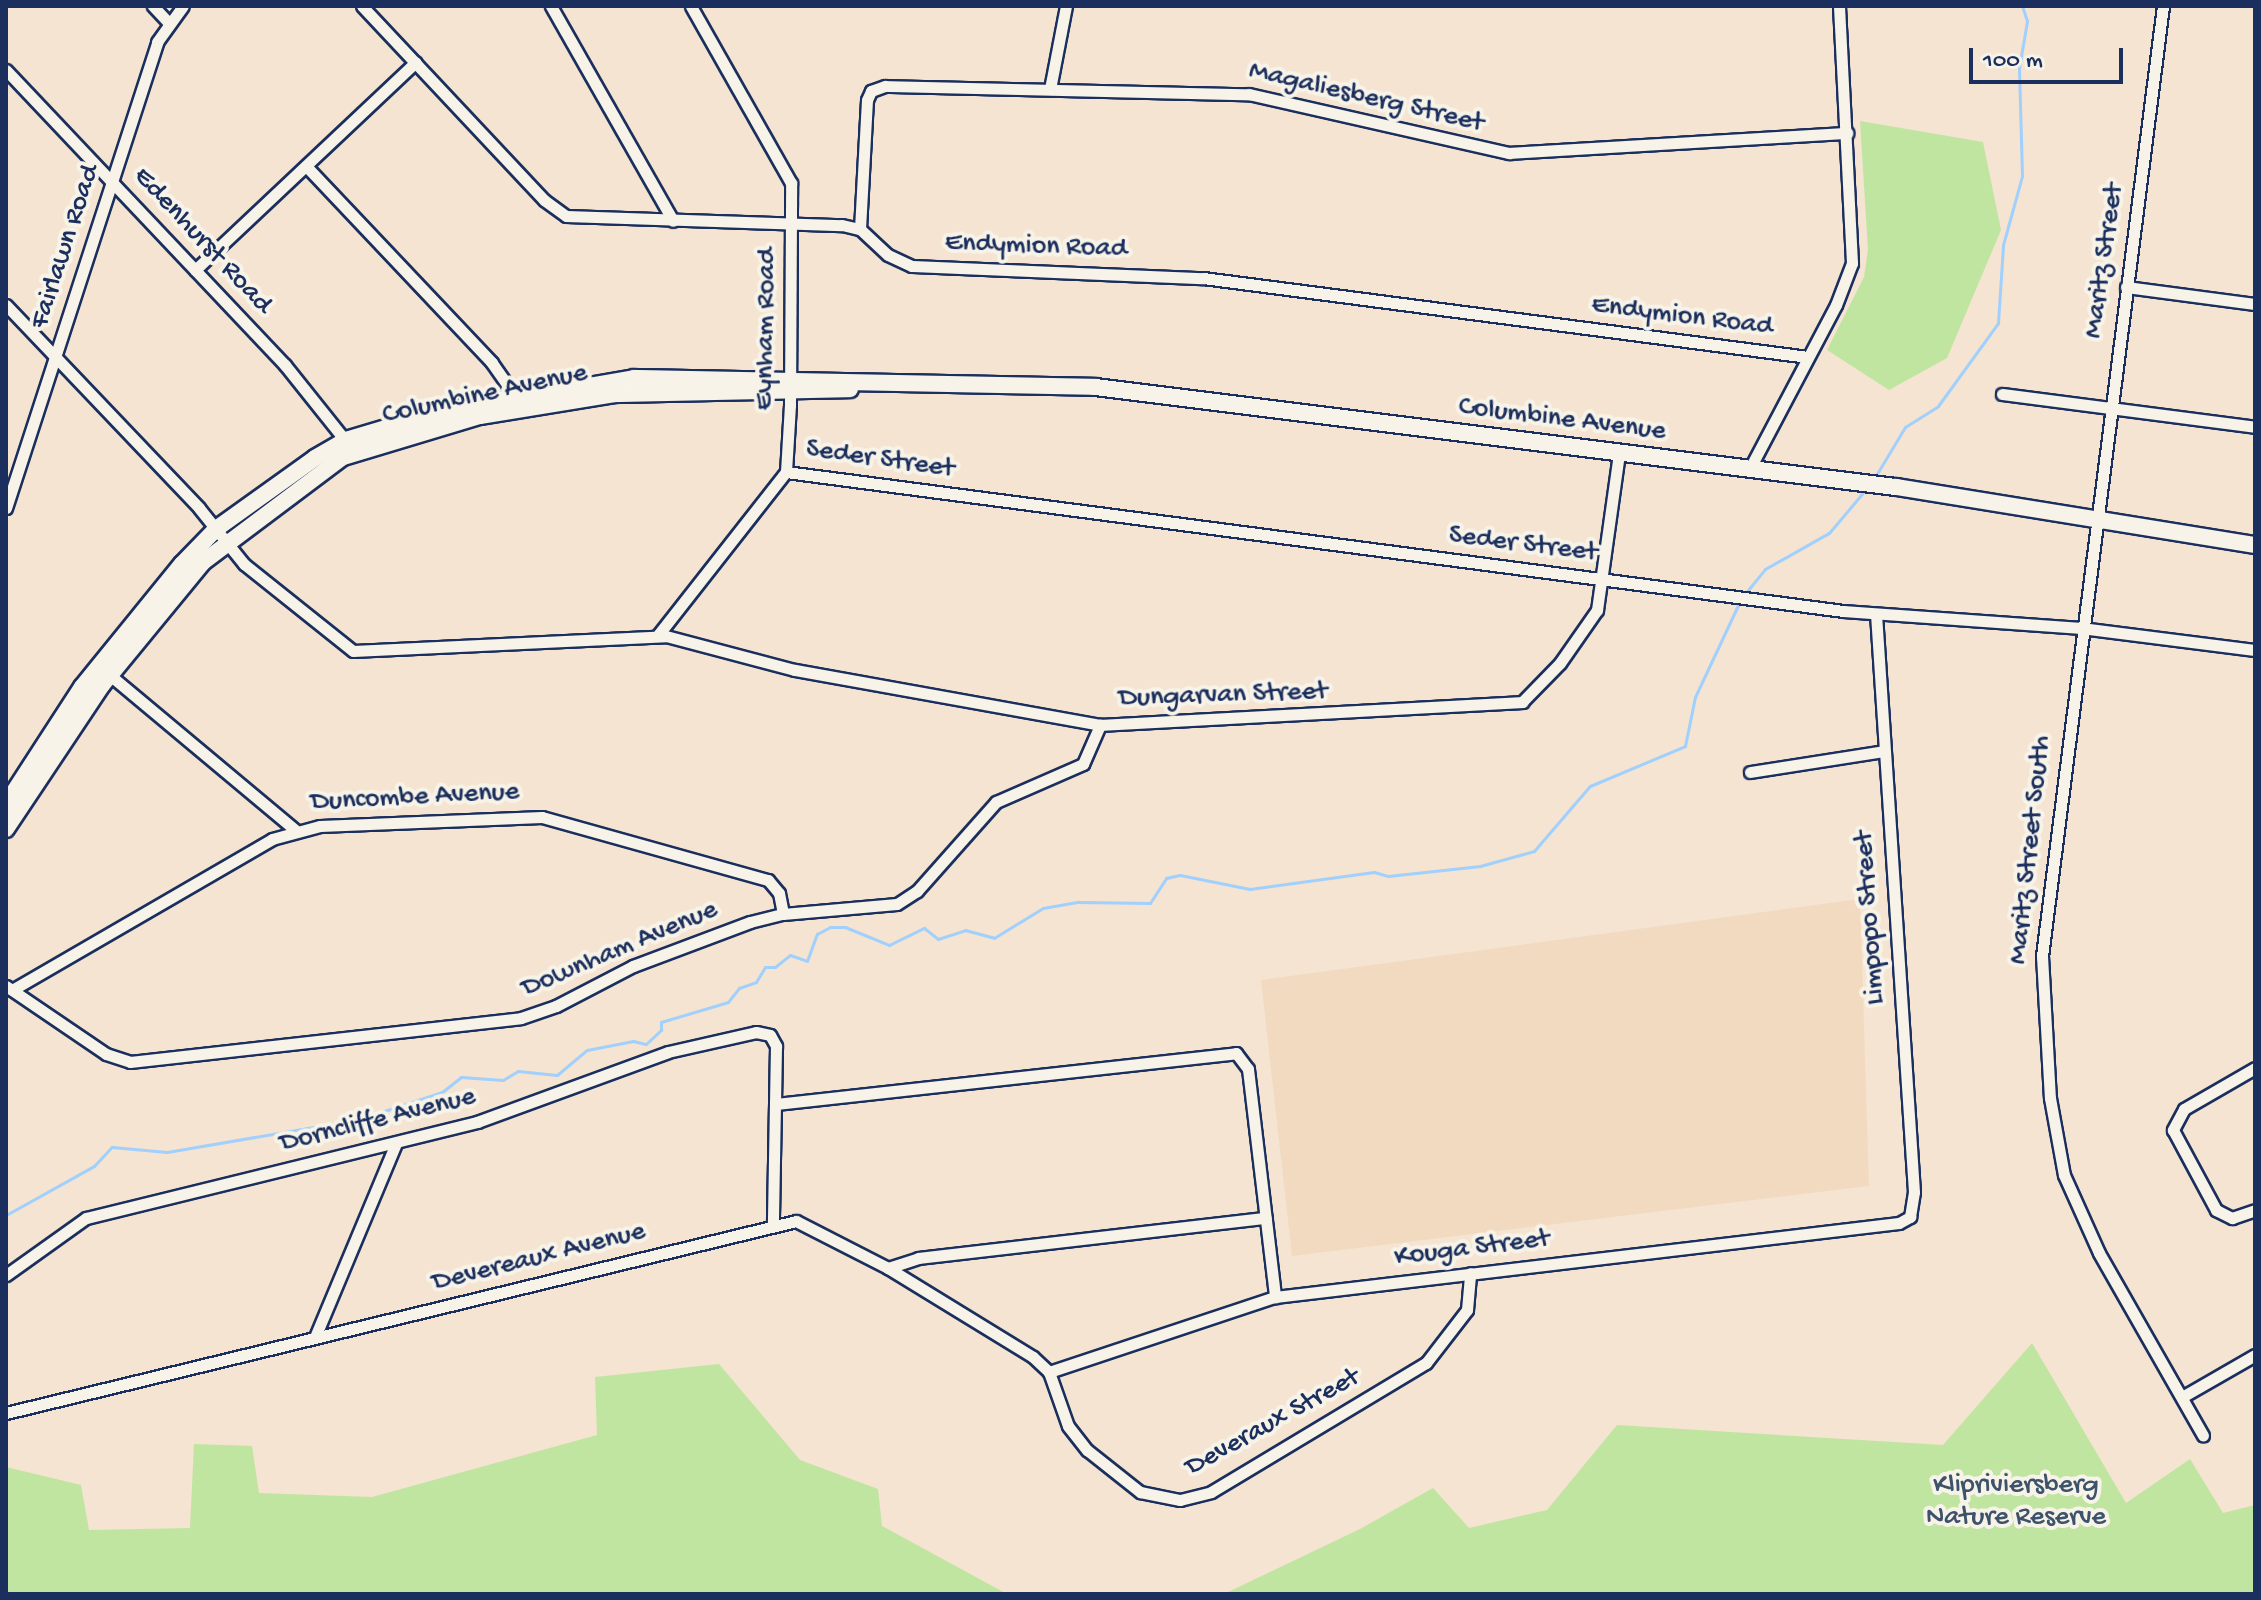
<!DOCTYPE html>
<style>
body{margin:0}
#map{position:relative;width:2261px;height:1600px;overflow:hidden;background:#f4e4d1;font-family:"Gochi Hand",sans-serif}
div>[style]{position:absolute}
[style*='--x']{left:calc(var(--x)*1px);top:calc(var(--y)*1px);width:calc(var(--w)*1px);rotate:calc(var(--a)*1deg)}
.built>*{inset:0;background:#f2dac1}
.green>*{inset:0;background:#c0e5a0}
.stream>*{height:3px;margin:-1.5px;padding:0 1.5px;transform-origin:1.5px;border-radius:1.5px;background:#a1d0fd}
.roads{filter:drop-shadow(2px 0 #1b2f5e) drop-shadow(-2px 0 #1b2f5e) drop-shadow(0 2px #1b2f5e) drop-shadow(0 -2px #1b2f5e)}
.minor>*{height:11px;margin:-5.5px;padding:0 5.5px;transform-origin:5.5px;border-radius:5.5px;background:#f7f3e8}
.secondary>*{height:16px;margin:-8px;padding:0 8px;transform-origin:8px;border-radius:8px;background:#f7f3e8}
span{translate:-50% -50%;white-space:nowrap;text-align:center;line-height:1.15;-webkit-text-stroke:8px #f7f3e8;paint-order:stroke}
.street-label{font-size:28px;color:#1b2f5e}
.park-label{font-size:28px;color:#3c536b}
.frame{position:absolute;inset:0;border:8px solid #1b2f5e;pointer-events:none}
.scale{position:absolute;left:1969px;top:48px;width:154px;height:36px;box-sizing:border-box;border:4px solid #1b2f5e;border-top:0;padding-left:10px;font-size:24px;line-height:28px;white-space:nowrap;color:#1b2f5e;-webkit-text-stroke:6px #f7f3e8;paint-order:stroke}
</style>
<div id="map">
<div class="built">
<i style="clip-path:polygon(1860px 899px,1869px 1186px,1292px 1256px,1261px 980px)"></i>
</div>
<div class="green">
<i style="clip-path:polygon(1860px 121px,1983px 142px,2001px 230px,1947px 358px,1889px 390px,1827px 350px,1864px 277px,1868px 250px)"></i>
<i style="clip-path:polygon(2032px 1343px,2126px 1503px,2190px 1459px,2223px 1513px,2255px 1505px,2255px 1594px,1224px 1594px,1360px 1529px,1433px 1488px,1469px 1528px,1547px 1510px,1617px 1425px,1943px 1445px)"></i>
<i style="clip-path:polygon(719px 1364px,800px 1460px,878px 1489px,882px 1526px,1007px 1594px,6px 1594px,6px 1467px,81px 1485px,89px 1530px,190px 1528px,194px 1444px,252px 1446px,259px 1493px,372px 1497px,597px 1435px,595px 1377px)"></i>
</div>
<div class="stream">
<i style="--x:1875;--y:477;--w:58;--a:-59"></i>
<i style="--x:1905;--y:427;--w:39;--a:-32"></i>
<i style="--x:1938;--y:406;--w:102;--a:-54.1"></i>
<i style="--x:1998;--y:323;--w:78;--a:-86.3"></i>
<i style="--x:2003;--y:245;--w:72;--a:-74.6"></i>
<i style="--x:2022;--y:176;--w:108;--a:-91.6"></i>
<i style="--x:2019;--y:68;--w:48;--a:-80.3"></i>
<i style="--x:2027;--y:21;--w:16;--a:-108"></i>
<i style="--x:1744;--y:595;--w:33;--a:-51"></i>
<i style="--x:1765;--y:569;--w:73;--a:-29.4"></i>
<i style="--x:1829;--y:533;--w:57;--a:-49.9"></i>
<i style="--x:6;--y:1215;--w:101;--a:-29.1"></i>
<i style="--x:94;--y:1166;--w:26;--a:-47"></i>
<i style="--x:112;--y:1147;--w:55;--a:5.2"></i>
<i style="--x:167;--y:1152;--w:196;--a:-9.7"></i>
<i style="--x:360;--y:1119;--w:86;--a:-18.2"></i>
<i style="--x:442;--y:1092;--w:24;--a:-38"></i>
<i style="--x:461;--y:1077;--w:42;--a:4.1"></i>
<i style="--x:503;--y:1080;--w:17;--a:-31"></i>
<i style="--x:518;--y:1071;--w:39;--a:6"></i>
<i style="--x:557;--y:1075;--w:39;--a:-40"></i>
<i style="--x:587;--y:1050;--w:47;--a:-11.1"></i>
<i style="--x:633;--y:1041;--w:13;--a:13"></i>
<i style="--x:646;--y:1044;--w:21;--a:-43"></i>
<i style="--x:661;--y:1030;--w:8;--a:-90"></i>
<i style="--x:661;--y:1022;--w:70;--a:-16.6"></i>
<i style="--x:728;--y:1002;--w:18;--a:-52"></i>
<i style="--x:739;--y:988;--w:18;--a:-19"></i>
<i style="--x:756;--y:982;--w:17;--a:-59"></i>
<i style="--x:765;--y:967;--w:10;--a:0"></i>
<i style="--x:775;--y:967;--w:19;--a:-39"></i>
<i style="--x:790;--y:955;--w:18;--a:19"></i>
<i style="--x:807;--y:961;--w:29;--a:-70"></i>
<i style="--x:817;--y:934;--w:15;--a:-28"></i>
<i style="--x:830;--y:927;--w:15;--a:0"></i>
<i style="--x:845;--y:927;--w:48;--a:22.2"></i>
<i style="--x:889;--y:945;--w:39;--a:-26"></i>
<i style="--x:924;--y:928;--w:18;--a:38"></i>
<i style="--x:938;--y:939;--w:28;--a:-18"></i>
<i style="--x:965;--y:930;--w:30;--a:15"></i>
<i style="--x:994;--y:938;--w:57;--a:-31.5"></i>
<i style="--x:1043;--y:908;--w:36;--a:-10"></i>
<i style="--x:1078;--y:902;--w:72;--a:0.8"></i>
<i style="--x:1150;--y:903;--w:30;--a:-57"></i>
<i style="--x:1166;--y:878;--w:14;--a:-12"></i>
<i style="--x:1180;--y:875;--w:71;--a:11.3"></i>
<i style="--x:1250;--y:889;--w:125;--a:-7.8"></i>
<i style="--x:1374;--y:872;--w:15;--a:16"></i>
<i style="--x:1388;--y:876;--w:93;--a:-6.2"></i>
<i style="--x:1480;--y:866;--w:56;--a:-15.5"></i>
<i style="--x:1534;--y:851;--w:86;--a:-49.3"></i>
<i style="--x:1590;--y:786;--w:103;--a:-22.8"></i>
<i style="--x:1685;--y:746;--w:50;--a:-78.5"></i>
<i style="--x:1695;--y:697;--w:106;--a:-64.9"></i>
</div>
<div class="roads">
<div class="minor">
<i style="--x:153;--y:6;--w:22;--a:47"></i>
<i style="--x:362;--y:6;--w:266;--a:46.8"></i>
<i style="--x:544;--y:200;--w:27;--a:36"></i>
<i style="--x:566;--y:216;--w:276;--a:1.9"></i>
<i style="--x:842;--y:225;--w:18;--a:13"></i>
<i style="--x:860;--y:229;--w:38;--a:43"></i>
<i style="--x:888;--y:255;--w:26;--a:25"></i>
<i style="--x:912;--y:266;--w:291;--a:2.4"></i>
<i style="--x:1203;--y:278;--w:610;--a:7.44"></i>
<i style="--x:551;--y:6;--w:247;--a:60.4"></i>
<i style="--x:2163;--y:6;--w:958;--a:97.26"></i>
<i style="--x:2042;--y:956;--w:142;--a:86.8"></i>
<i style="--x:2050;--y:1098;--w:78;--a:79.7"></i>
<i style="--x:2064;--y:1175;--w:85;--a:65.8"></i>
<i style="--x:2099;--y:1253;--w:210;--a:60.3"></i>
<i style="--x:6;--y:70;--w:406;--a:46.6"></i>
<i style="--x:285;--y:365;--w:101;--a:51.4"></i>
<i style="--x:1050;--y:89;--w:85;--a:-79.1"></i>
<i style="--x:306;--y:166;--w:271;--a:46.6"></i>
<i style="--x:492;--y:363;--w:49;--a:55"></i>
<i style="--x:860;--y:229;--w:129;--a:-86.9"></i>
<i style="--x:867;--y:100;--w:10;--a:-66"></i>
<i style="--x:871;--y:91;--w:15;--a:-20"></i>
<i style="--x:885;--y:86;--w:364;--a:1.3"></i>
<i style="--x:1249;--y:94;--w:267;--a:12.8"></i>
<i style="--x:1509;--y:153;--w:339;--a:-3.4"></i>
<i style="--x:195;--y:270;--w:303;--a:-43.3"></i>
<i style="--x:2126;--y:287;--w:130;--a:7.5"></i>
<i style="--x:6;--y:305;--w:280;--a:46.4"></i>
<i style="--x:199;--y:508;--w:72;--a:51.2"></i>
<i style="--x:244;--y:564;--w:139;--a:38.6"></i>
<i style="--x:353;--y:651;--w:313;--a:-2.7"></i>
<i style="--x:666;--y:636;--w:133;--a:14.8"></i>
<i style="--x:795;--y:670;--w:310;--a:10.2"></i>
<i style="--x:1100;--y:725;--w:423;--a:-3.1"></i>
<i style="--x:1522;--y:702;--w:54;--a:-45.7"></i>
<i style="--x:1560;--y:663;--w:65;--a:-55.1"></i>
<i style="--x:1597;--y:610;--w:158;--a:-82"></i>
<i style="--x:2002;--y:394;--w:255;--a:7.4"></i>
<i style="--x:1750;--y:468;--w:184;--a:-62.2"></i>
<i style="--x:1836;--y:305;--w:45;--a:-69.1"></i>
<i style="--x:1852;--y:263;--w:257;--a:-92.9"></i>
<i style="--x:786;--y:472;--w:1066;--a:7.49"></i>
<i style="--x:1843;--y:611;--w:239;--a:4.1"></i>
<i style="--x:2081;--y:628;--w:175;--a:7.2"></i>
<i style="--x:6;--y:508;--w:490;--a:-72"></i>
<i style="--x:157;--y:42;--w:44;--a:-54.2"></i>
<i style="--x:658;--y:635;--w:207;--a:-51.9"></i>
<i style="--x:786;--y:472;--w:67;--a:-86.6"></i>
<i style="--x:790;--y:405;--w:222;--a:-89.7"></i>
<i style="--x:791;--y:183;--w:203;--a:-119.5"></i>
<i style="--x:105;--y:671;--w:248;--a:39.9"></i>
<i style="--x:1750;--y:772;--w:136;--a:-8.9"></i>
<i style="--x:6;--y:986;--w:121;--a:34.2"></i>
<i style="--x:106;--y:1054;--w:25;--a:18"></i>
<i style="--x:130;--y:1062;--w:393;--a:-6.4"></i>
<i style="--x:521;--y:1018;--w:37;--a:-19"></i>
<i style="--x:556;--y:1006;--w:87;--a:-27.5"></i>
<i style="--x:633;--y:966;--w:125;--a:-20.6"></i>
<i style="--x:750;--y:922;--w:34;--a:-14"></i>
<i style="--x:783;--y:914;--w:114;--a:-5"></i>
<i style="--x:897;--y:904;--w:24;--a:-33"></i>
<i style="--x:917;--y:891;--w:119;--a:-48.4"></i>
<i style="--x:996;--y:802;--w:95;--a:-23.6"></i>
<i style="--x:1083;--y:764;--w:43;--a:-66.4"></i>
<i style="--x:12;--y:990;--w:301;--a:-30.1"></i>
<i style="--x:272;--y:839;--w:50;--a:-15.2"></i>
<i style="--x:320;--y:826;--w:222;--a:-2.3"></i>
<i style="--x:542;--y:817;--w:235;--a:15.6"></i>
<i style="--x:768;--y:880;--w:17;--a:50"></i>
<i style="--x:779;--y:893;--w:21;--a:79"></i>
<i style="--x:2255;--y:1068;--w:82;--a:150"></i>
<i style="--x:2184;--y:1109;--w:24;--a:118"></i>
<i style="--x:2173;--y:1130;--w:91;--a:61.7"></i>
<i style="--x:2216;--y:1210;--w:18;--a:27"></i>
<i style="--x:2232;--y:1218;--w:24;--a:-19"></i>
<i style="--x:776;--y:1104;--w:463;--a:-6.3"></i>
<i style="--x:1236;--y:1053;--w:20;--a:53"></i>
<i style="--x:1248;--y:1069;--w:230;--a:83.2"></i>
<i style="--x:888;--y:1268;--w:32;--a:-18"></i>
<i style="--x:918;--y:1258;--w:350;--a:-6.6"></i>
<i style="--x:6;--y:1275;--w:98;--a:-35.5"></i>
<i style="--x:86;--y:1218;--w:403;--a:-13.8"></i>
<i style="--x:477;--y:1122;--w:203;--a:-20.1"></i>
<i style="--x:668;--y:1052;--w:90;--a:-12.8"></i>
<i style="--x:756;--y:1032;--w:14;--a:12"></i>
<i style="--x:770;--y:1035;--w:13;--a:61"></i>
<i style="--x:776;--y:1046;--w:179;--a:91"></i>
<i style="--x:315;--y:1337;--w:210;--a:-67.3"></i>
<i style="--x:1049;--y:1372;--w:238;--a:-18.4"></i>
<i style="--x:1275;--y:1297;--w:628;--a:-6.76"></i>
<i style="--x:1899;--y:1223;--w:13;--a:-29"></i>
<i style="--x:1910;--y:1217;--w:25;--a:-81"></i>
<i style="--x:1914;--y:1192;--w:579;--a:-93.76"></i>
<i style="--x:2182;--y:1397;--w:84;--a:-29.9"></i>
<i style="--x:6;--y:1413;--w:813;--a:-13.66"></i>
<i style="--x:796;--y:1221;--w:103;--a:27.1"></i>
<i style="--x:888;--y:1268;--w:170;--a:31.5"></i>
<i style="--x:1033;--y:1357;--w:22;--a:43"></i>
<i style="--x:1049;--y:1372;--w:57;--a:70.6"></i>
<i style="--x:1068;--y:1426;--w:31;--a:52"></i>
<i style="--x:1087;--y:1450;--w:68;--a:38.4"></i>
<i style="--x:1140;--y:1492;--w:41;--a:11.3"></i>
<i style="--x:1180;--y:1500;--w:32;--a:-14"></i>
<i style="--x:1211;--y:1492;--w:251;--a:-31"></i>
<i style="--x:1426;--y:1363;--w:67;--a:-52.3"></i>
<i style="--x:1467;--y:1310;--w:37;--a:-85"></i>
</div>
<div class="secondary">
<i style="--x:6;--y:804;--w:140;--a:-57"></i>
<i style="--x:82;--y:687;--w:159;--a:-50.9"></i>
<i style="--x:182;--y:564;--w:49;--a:-45.8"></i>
<i style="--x:216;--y:529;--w:122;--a:-35.6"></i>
<i style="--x:315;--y:458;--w:36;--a:-30"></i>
<i style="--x:346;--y:440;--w:98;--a:-16.6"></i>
<i style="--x:440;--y:412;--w:197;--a:-9.9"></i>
<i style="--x:634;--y:378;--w:461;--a:1.1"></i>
<i style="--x:1095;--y:387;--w:807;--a:7.12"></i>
<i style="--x:1896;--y:487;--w:364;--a:9.2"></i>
<i style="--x:6;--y:829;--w:173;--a:-56.3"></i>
<i style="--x:102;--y:685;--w:159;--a:-50.6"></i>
<i style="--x:203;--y:562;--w:175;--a:-36.9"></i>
<i style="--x:343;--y:457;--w:143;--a:-16.7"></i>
<i style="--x:480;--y:416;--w:138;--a:-9.2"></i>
<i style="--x:616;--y:394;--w:234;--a:-1.2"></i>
</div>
</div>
<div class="street-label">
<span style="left:1366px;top:98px;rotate:13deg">Magaliesberg Street</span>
<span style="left:202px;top:241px;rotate:47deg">Edenhurst Road</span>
<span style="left:66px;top:247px;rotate:-72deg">Fairlawn Road</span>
<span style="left:1036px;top:247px;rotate:2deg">Endymion Road</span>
<span style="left:2105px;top:261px;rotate:-82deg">Maritz Street</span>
<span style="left:1682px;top:317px;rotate:7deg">Endymion Road</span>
<span style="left:767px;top:329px;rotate:-89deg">Eynham Road</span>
<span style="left:485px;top:395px;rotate:-12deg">Columbine Avenue</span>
<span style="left:1562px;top:420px;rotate:7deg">Columbine Avenue</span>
<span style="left:880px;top:460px;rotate:8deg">Seder Street</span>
<span style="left:1523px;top:545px;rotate:7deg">Seder Street</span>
<span style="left:1223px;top:696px;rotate:-2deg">Dungarvan Street</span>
<span style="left:415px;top:798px;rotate:-3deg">Duncombe Avenue</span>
<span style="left:2031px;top:850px;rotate:-84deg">Maritz Street South</span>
<span style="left:1871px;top:918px;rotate:-94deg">Limpopo Street</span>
<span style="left:620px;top:950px;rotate:-23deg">Downham Avenue</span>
<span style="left:378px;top:1121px;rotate:-14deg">Dorncliffe Avenue</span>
<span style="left:1472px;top:1249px;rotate:-7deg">Kouga Street</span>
<span style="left:539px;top:1258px;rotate:-14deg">Devereaux Avenue</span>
<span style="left:1273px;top:1423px;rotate:-29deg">Deveraux Street</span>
</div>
<div class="park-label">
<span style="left:2016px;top:1502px">Klipriviersberg<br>Nature Reserve</span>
</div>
<div class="frame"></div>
<div class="scale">100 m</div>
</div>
